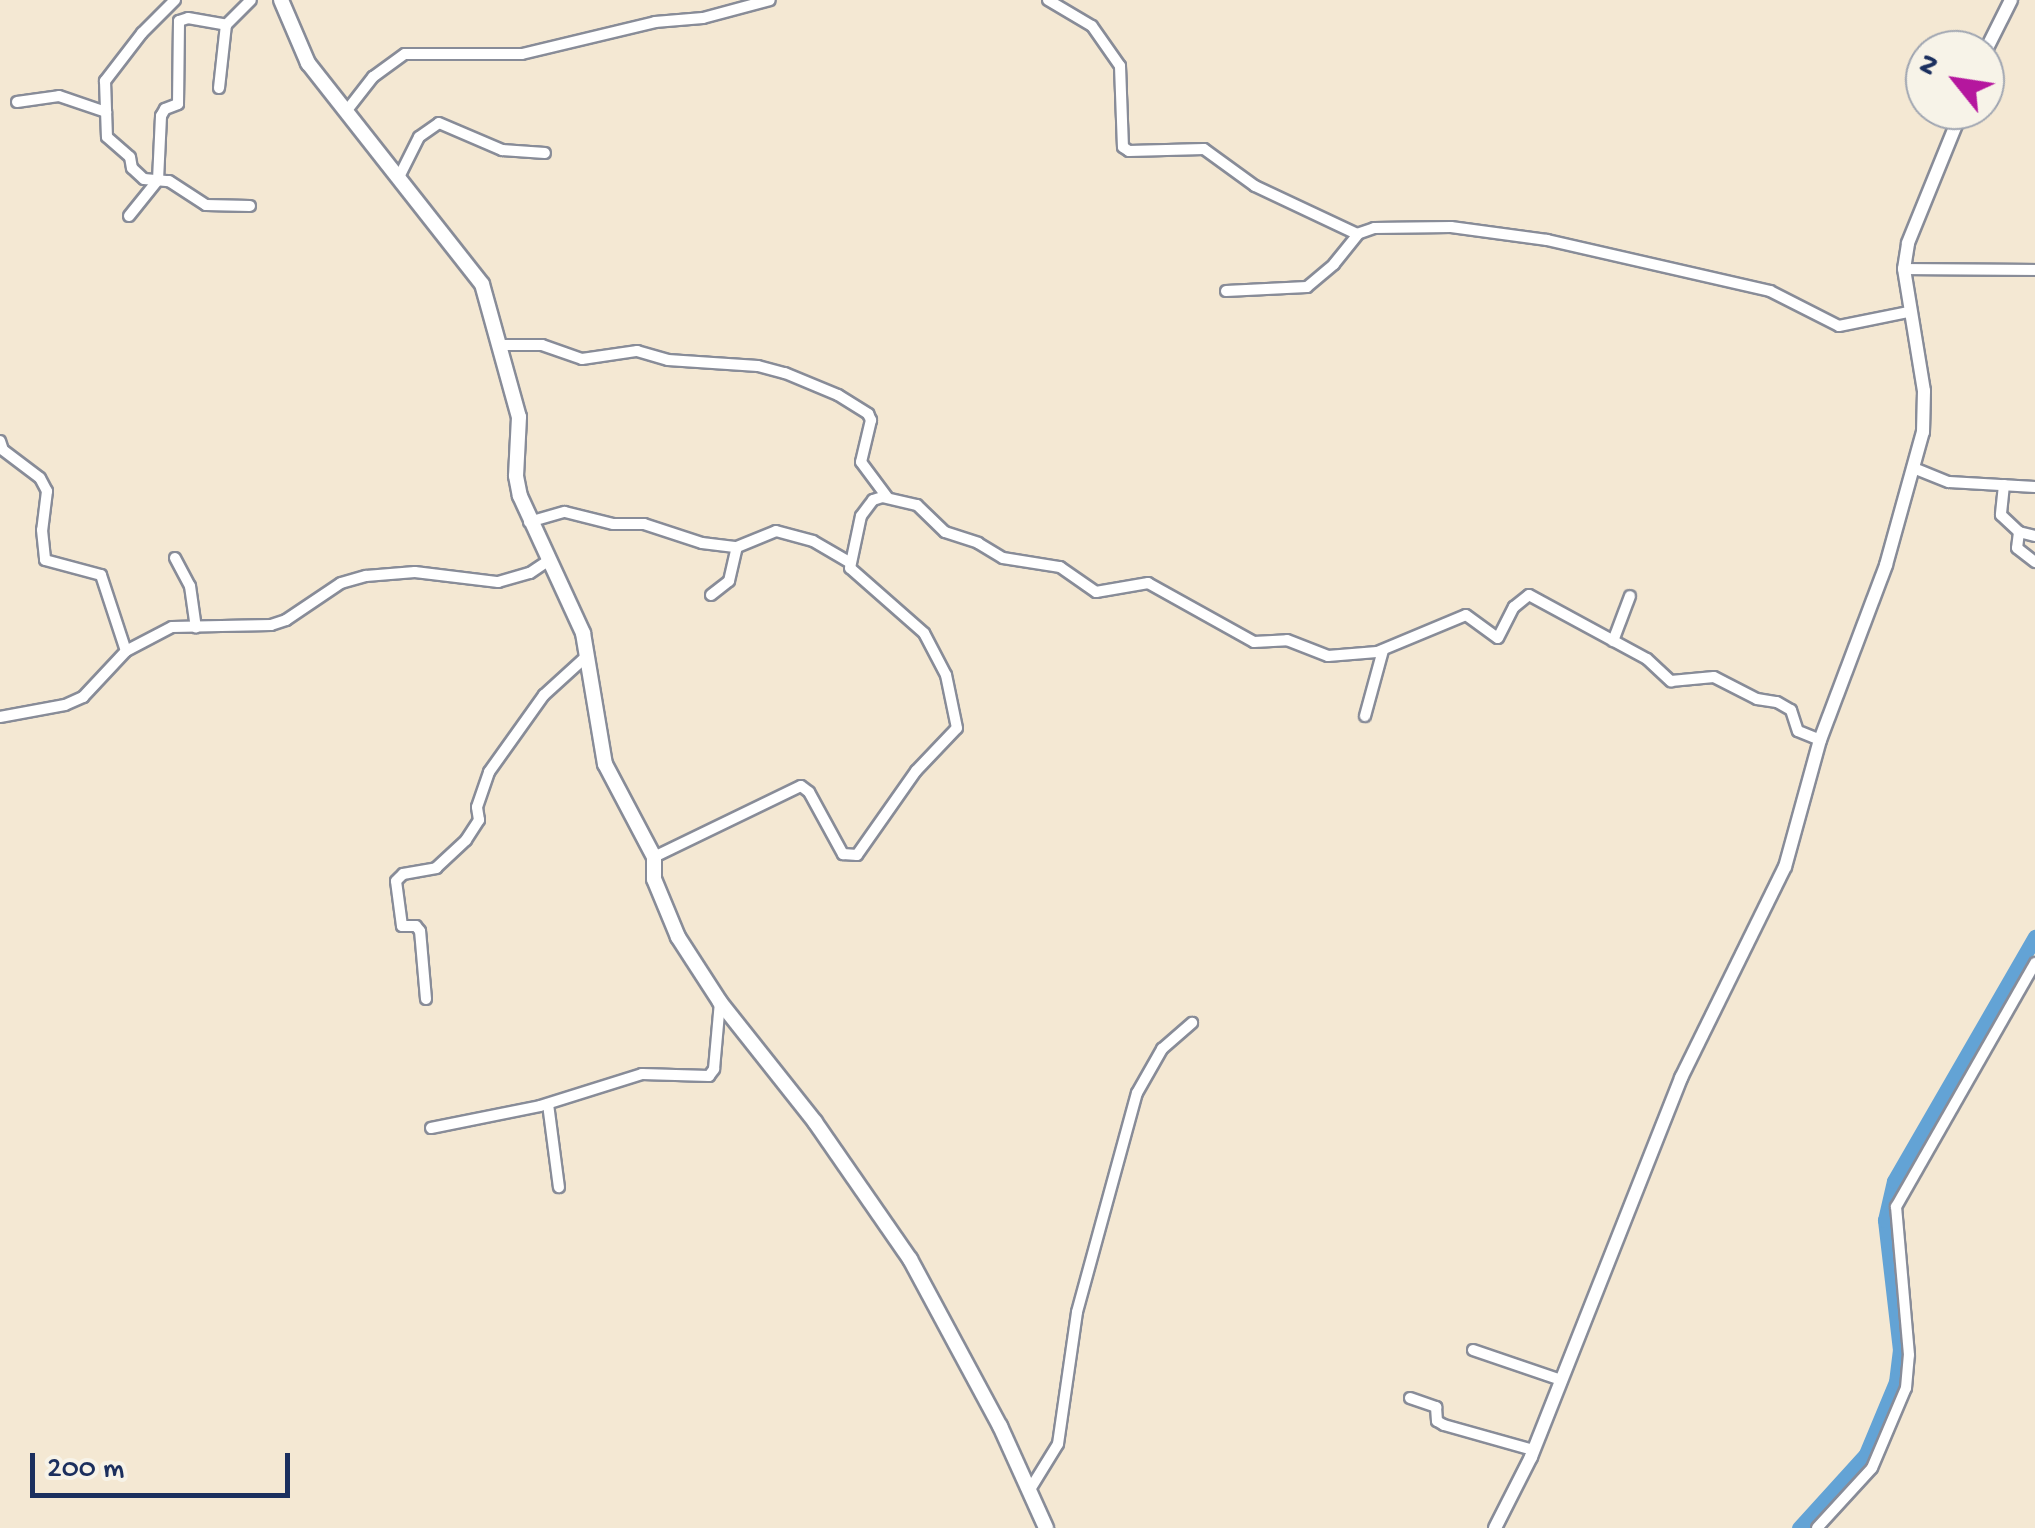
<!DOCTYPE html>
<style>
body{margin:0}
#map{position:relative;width:2035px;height:1528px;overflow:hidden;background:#f4e8d3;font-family:"Gochi Hand",sans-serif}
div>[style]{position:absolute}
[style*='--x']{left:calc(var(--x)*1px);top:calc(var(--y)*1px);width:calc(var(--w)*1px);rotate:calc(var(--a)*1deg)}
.river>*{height:15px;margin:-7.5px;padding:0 7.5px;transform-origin:7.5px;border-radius:7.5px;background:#63a3d5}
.roads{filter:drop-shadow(2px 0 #888c98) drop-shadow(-2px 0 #888c98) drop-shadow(0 2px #888c98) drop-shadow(0 -2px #888c98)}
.minor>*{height:10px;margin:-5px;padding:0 5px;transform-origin:5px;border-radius:5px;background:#fff}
.tertiary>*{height:12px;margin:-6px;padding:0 6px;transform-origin:6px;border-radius:6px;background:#fff}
.secondary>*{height:14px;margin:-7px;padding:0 7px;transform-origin:7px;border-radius:7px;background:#fff}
span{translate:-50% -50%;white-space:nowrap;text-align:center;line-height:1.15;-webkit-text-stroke:8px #f7f3e8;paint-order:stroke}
.north{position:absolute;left:1905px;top:30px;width:100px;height:100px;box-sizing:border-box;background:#f7f3e8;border:2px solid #9fa5b1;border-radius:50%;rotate:300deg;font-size:28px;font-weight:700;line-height:40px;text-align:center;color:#1b2f5e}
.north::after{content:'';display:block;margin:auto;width:35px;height:45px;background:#b5179e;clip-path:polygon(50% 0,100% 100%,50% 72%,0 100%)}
.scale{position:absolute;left:30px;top:1453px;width:260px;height:45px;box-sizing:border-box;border:5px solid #1b2f5e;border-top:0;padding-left:12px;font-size:30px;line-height:35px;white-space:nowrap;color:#1b2f5e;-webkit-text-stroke:8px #f7f3e8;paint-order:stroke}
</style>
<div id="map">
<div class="river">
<i style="--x:1799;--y:1528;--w:100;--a:-47.8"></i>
<i style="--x:1866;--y:1454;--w:78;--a:-67.4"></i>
<i style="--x:1896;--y:1382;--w:32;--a:-83"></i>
<i style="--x:1900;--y:1350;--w:131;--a:-96.6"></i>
<i style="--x:1885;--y:1220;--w:40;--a:-77"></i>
<i style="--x:1894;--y:1181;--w:282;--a:-60"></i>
</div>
<div class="roads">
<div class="minor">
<i style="--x:175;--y:0;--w:47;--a:135"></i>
<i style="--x:142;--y:33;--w:61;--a:127.6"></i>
<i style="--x:105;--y:81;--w:56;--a:88"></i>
<i style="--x:107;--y:137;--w:30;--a:41"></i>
<i style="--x:130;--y:157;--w:11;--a:80"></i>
<i style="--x:132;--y:168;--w:16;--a:43"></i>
<i style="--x:144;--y:179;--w:25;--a:5"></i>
<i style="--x:169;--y:181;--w:44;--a:33"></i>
<i style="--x:206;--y:205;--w:44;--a:1.3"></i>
<i style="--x:1048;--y:0;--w:51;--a:30.6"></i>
<i style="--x:1092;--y:26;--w:49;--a:55"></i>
<i style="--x:1120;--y:66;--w:81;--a:87.9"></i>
<i style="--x:1123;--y:147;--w:7;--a:34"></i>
<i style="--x:1129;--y:151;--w:75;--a:-1.5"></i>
<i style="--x:1204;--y:149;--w:63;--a:36"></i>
<i style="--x:1255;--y:186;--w:113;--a:25.2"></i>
<i style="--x:1357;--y:234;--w:18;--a:-19"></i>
<i style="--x:1374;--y:228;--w:77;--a:-0.7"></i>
<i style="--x:1451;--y:227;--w:97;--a:7.7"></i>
<i style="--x:1547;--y:240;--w:229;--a:12.9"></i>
<i style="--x:1770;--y:291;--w:77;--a:26.9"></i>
<i style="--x:1839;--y:326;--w:70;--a:-11.5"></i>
<i style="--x:219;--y:88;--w:63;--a:-83.7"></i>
<i style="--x:226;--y:25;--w:35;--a:-45"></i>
<i style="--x:17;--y:102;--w:42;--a:-8.1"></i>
<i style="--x:59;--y:96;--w:50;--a:18.8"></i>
<i style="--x:348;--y:109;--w:41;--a:-52"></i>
<i style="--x:373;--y:77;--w:39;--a:-36"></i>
<i style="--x:405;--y:54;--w:117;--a:0"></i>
<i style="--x:522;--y:54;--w:137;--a:-13.5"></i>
<i style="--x:655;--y:22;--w:48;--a:-4.8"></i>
<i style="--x:703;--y:18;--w:69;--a:-15"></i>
<i style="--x:398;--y:179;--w:47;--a:-63.4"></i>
<i style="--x:419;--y:137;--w:24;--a:-35"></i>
<i style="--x:439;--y:123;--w:69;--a:23.2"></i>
<i style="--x:502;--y:150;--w:43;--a:4"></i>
<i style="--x:129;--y:216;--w:46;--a:-51.1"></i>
<i style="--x:158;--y:180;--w:64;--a:-87.3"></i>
<i style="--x:161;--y:116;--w:8;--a:-60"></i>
<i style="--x:165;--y:109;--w:14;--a:-21"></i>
<i style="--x:178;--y:104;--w:83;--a:-89.3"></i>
<i style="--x:179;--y:21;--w:9;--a:-18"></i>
<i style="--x:188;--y:18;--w:39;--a:10"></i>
<i style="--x:1904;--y:269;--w:131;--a:0.4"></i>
<i style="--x:1226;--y:291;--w:81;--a:-2.8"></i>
<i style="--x:1307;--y:287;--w:35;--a:-40"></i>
<i style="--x:1334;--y:264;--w:38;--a:-51"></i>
<i style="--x:501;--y:345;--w:41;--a:0"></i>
<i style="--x:542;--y:345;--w:42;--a:19.3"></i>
<i style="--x:582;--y:359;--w:56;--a:-8.3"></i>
<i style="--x:637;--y:351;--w:32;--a:16"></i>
<i style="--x:668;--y:360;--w:90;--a:3.8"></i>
<i style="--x:758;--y:366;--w:28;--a:15"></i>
<i style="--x:785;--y:373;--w:57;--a:22.5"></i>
<i style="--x:838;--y:395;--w:36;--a:32"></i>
<i style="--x:868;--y:414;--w:7;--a:63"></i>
<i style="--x:871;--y:420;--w:43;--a:103.4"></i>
<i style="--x:861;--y:462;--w:44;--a:53.4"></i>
<i style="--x:0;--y:441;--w:9;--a:72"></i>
<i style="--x:3;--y:450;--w:46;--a:37.1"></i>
<i style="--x:40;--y:478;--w:15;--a:62"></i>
<i style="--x:47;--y:491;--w:39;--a:97"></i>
<i style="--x:42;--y:530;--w:30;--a:84"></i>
<i style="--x:45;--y:560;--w:58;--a:15"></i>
<i style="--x:101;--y:575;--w:80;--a:71.8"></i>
<i style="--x:1916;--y:469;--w:35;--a:22"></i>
<i style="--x:1949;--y:482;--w:86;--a:3.3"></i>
<i style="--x:2004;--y:485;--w:30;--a:96"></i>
<i style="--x:2001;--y:515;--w:25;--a:43"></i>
<i style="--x:2019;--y:532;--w:16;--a:14"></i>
<i style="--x:529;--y:522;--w:37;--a:-16"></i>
<i style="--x:565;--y:512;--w:49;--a:14"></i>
<i style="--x:613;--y:524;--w:31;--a:0"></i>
<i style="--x:644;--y:524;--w:61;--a:18.1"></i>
<i style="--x:702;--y:543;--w:35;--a:7"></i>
<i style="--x:737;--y:547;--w:42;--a:-22.3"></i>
<i style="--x:776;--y:531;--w:38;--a:15"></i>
<i style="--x:813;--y:541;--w:42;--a:30.3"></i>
<i style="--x:2019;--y:532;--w:16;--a:97"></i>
<i style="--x:2017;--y:548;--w:23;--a:38"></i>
<i style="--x:175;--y:558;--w:32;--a:62"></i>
<i style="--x:190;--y:586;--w:42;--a:81.9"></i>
<i style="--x:711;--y:595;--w:23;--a:-38"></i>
<i style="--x:729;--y:581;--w:35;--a:-77"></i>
<i style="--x:1613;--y:641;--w:48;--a:-69.3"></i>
<i style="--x:1365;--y:716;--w:68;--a:-74.7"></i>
<i style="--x:0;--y:717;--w:66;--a:-10.5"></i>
<i style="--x:65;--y:705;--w:20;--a:-24"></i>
<i style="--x:83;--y:697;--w:63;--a:-46.9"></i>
<i style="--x:126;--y:651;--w:52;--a:-27.6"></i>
<i style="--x:172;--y:627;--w:99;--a:-1.2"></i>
<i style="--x:271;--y:625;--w:16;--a:-18"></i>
<i style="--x:286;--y:620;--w:66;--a:-33.9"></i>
<i style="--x:341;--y:583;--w:26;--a:-16"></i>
<i style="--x:366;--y:576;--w:49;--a:-4.7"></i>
<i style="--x:415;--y:572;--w:84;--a:6.9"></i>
<i style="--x:498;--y:582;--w:33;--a:-16"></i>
<i style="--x:530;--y:573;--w:23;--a:-34"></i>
<i style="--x:654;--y:857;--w:163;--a:-25.8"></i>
<i style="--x:801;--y:786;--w:10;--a:37"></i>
<i style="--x:809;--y:792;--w:71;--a:61.3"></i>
<i style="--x:843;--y:854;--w:14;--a:4"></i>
<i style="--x:857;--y:855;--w:103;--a:-54.9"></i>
<i style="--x:916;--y:771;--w:59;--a:-46.4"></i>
<i style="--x:957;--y:728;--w:54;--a:-101.7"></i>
<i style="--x:946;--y:675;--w:47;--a:-117.6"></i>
<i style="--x:924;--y:633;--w:98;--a:-138.7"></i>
<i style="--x:850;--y:568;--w:53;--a:-78.1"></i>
<i style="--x:861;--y:516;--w:20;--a:-53"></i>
<i style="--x:873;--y:500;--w:9;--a:-18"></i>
<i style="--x:882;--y:497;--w:36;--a:13"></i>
<i style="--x:917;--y:505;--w:39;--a:44"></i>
<i style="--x:945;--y:532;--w:35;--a:18"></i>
<i style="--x:978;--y:543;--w:29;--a:31"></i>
<i style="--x:1003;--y:558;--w:58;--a:9"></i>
<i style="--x:1060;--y:567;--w:44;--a:34.8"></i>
<i style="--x:1096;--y:592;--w:53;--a:-9.8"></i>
<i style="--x:1148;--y:583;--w:121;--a:29.1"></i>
<i style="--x:1254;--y:642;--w:33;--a:-3"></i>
<i style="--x:1287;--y:640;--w:44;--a:21.3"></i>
<i style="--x:1328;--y:656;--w:49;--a:-4.7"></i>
<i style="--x:1377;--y:652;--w:96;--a:-22.6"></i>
<i style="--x:1466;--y:615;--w:39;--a:36"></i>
<i style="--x:1498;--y:638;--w:35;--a:-63"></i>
<i style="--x:1514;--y:607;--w:19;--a:-39"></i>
<i style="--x:1529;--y:595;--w:134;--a:28.5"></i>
<i style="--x:1647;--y:659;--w:33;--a:43"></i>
<i style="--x:1671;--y:681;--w:43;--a:-5.3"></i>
<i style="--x:1714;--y:677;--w:48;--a:27.1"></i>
<i style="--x:1757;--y:699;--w:20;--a:9"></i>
<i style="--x:1777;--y:702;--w:16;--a:30"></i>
<i style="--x:1791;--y:710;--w:22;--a:72"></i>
<i style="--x:1798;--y:731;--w:24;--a:22"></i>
<i style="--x:426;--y:999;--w:68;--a:-95"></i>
<i style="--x:420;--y:931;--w:6;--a:-129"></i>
<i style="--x:416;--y:926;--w:14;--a:180"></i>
<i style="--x:402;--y:926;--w:45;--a:-97.6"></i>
<i style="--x:396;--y:881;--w:10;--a:-45"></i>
<i style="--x:403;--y:874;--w:34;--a:-10"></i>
<i style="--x:436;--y:868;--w:41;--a:-43"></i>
<i style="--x:466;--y:840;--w:24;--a:-57"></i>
<i style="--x:479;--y:820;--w:13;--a:-99"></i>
<i style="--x:477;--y:807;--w:37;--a:-71"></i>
<i style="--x:489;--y:772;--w:95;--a:-54.5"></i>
<i style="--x:544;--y:695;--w:59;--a:-42.3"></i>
<i style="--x:548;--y:1104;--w:84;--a:82.5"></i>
<i style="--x:431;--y:1128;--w:111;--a:-11.4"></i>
<i style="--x:540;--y:1106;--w:107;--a:-17.4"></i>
<i style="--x:642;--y:1074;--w:67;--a:1.7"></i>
<i style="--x:709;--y:1076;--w:9;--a:-54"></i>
<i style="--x:714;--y:1069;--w:67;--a:-84.9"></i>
<i style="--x:1473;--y:1350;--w:93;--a:18.8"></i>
<i style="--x:1410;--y:1398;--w:28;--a:19"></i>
<i style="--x:1436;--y:1407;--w:14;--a:86"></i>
<i style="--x:1437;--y:1421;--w:8;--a:30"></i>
<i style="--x:1444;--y:1425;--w:92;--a:15.7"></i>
<i style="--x:1029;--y:1491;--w:55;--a:-58.3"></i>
<i style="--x:1058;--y:1444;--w:133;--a:-81.8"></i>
<i style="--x:1077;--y:1312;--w:227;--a:-74.7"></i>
<i style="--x:1137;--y:1093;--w:51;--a:-60.4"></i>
<i style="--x:1162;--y:1049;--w:40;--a:-41"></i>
<i style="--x:1817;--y:1528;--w:81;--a:-47.5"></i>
<i style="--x:1872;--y:1468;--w:87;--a:-67"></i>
<i style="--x:1906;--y:1388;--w:33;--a:-85"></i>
<i style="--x:1909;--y:1355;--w:149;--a:-95"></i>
<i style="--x:1896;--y:1207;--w:281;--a:-60.3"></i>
</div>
<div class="tertiary">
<i style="--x:1985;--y:52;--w:58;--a:-63.4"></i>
<i style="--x:1495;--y:1528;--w:80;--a:-63.1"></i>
<i style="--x:1531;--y:1457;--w:408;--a:-68.4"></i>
<i style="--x:1681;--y:1078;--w:235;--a:-63.8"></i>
<i style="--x:1785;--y:867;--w:132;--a:-74.6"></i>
<i style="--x:1820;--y:740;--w:187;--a:-69.3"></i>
<i style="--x:1886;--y:565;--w:138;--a:-74.5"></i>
<i style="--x:1923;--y:432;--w:41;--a:-88.6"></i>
<i style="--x:1924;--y:391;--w:124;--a:-99.3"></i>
<i style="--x:1904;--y:269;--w:26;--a:-81"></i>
<i style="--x:1908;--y:243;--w:144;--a:-67.9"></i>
</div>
<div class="secondary">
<i style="--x:281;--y:0;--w:69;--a:66.8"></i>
<i style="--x:308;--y:63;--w:281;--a:51.8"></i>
<i style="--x:482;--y:284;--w:138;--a:74.5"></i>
<i style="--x:519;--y:417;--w:59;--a:92.9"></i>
<i style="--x:516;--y:476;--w:20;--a:79"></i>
<i style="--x:520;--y:496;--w:151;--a:65.3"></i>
<i style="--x:583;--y:633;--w:133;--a:80.5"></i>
<i style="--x:605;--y:764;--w:105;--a:62.2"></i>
<i style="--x:654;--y:857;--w:22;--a:90"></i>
<i style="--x:654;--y:879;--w:63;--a:67.5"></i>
<i style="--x:678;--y:937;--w:77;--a:57.1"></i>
<i style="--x:720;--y:1002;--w:153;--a:51.6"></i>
<i style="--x:815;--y:1122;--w:167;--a:55.3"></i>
<i style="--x:910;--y:1259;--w:190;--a:61.7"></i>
<i style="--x:1000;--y:1426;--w:112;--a:65.7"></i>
</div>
</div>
<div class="north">N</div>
<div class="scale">200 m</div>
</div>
